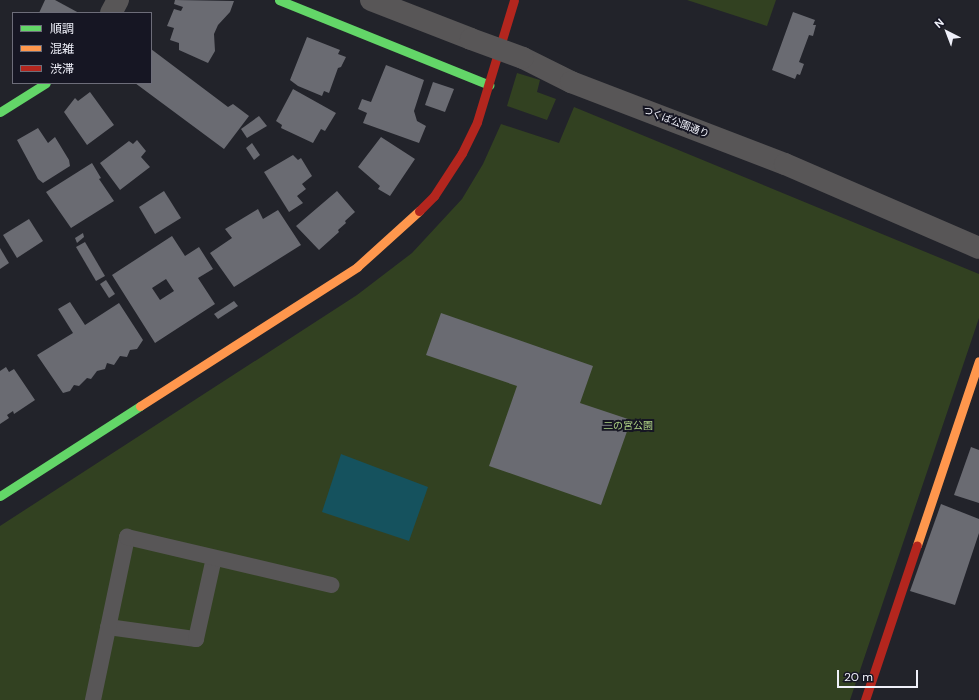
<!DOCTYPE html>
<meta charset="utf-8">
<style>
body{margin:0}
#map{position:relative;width:979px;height:700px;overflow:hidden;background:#22232a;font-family:"DM Sans","Noto Sans JP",sans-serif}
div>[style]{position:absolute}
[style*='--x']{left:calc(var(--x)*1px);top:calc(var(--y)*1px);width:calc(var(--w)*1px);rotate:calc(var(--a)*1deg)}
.green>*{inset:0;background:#324121}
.water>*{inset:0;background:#15525e}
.building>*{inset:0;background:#6a6b72}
.lane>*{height:16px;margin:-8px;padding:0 8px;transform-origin:8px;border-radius:8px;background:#585657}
.street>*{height:22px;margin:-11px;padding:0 11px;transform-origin:11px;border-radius:11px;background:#585657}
.fast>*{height:9px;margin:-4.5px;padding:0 4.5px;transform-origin:4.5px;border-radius:4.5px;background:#63d668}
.slow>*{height:9px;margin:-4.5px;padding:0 4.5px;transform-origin:4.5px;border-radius:4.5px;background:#ff974d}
.jam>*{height:9px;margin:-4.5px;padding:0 4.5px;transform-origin:4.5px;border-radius:4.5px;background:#b3261e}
.street-bridge>*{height:22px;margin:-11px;padding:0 11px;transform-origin:11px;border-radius:11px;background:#585657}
span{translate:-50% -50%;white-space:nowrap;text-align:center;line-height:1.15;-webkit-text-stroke:4px #161623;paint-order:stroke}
.street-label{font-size:10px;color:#eff0f9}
.park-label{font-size:10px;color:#b1d686}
.legend{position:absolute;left:12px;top:12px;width:140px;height:72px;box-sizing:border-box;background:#161623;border:1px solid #6d6d79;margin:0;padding:5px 7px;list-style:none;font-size:12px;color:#eff0f9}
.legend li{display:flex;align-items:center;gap:8px;height:20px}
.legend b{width:20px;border:1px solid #6d6d79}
.north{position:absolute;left:927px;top:12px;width:40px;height:40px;-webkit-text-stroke:3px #161623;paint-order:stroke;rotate:318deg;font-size:11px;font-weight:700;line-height:16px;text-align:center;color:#eff0f9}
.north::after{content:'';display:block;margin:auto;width:14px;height:18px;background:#eff0f9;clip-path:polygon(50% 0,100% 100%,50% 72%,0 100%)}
.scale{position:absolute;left:837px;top:670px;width:81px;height:18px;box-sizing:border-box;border:2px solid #eff0f9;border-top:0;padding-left:5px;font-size:12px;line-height:14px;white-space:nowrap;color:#eff0f9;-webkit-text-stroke:3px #161623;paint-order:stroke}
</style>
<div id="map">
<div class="green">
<i style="clip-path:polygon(687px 0,776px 0,767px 26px)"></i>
<i style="clip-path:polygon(517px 73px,540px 80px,537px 92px,556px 99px,547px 120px,507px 106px)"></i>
<i style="clip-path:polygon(574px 107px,979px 274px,979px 318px,850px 700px,0 700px,0 526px,357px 295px,412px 253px,462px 199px,483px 164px,501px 124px,559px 143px)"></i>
</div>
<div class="water">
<i style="clip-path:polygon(341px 454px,428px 487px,409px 541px,322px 512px)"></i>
</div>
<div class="building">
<i style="clip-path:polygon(45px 0,55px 0,79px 13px,39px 13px)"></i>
<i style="clip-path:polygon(175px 0,234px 1px,230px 12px,218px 25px,214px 34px,215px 51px,208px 63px,179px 50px,179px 43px,170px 40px,174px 28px,167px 26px,174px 9px,181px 11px,183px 7px,174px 4px)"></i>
<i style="clip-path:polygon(793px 12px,815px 20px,813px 25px,816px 25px,813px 36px,809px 35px,799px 62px,804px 64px,800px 75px,797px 74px,795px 79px,772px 70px)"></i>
<i style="clip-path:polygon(307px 37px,340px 50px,338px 54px,346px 57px,341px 67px,338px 68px,329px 93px,324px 91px,322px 96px,298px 86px,290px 80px)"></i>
<i style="clip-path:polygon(151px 49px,228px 107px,233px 104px,249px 116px,224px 149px,135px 83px,151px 83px)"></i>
<i style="clip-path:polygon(386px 65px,424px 80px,414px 111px,417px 121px,426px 126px,419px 143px,363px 123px,367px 113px,358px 109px,362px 99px,371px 102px)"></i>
<i style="clip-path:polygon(433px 82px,454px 89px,445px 112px,425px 105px)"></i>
<i style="clip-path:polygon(293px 89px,336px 113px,325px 131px,321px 129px,313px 143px,281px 128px,282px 125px,276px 121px)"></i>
<i style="clip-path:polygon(90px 92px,114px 125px,87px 145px,64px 112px,75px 98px,78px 101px)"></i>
<i style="clip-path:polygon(259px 116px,267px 126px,247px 138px,241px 129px)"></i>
<i style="clip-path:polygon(38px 128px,48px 143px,55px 137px,69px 160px,70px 166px,43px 183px,38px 179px,17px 140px)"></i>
<i style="clip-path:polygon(381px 137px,415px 159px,390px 196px,378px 189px,380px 186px,358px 167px)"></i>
<i style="clip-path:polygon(137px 140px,146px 151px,141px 157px,150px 167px,120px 190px,100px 163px,129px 141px,133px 144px)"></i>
<i style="clip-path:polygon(252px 143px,260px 155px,254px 160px,246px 148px)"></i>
<i style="clip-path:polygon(293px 155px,298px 160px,301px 158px,312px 176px,302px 184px,306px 189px,297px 196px,303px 203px,289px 212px,264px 172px)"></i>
<i style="clip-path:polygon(92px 163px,101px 178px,99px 179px,114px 201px,71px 228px,46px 192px)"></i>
<i style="clip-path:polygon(164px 191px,181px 218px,155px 234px,139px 207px)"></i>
<i style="clip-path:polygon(337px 191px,355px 212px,345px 221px,346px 223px,338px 230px,339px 232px,319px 250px,296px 226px)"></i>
<i style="clip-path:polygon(258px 209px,263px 219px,278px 210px,301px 245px,234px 287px,210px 253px,232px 238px,225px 229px)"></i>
<i style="clip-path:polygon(29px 219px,43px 241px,17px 258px,3px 235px)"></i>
<i style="clip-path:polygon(83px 233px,84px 237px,77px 243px,75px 238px)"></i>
<i style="clip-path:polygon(evenodd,172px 236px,185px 256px,199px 247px,213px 269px,198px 278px,215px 304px,155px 343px,112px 275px,172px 236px,166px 279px,174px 291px,160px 300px,152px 288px,166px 279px)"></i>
<i style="clip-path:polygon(85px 242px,105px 276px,96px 281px,76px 247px)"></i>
<i style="clip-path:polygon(0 248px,9px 263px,0 269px)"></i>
<i style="clip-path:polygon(106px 280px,115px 294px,109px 298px,100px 284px)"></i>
<i style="clip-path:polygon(234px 301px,238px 306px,218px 319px,214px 314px)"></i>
<i style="clip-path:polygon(70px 302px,85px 325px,119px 303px,143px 340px,137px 349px,130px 350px,127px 357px,120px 356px,114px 365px,107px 363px,105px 369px,97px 371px,91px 379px,87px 378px,79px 386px,74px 385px,70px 391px,63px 393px,37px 355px,73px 333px,58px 309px)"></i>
<i style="clip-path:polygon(441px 313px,593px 366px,580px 403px,631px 420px,601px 505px,489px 466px,517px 386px,426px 355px)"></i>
<i style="clip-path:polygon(6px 367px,9px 372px,14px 369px,35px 400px,14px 414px,13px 411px,7px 415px,9px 418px,0 424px,0 371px)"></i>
<i style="clip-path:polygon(971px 447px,979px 450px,979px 503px,954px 495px)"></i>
<i style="clip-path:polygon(941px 504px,979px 519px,979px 533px,955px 605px,910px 591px)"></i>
</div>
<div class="lane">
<i style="--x:108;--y:627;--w:89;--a:7.8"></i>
<i style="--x:196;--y:639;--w:83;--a:-77.5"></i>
<i style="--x:93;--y:700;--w:167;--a:-78.2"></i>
<i style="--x:127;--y:537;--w:210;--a:13.2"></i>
</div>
<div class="street">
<i style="--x:371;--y:0;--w:107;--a:21.3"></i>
<i style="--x:111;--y:13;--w:15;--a:-62"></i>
<i style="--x:523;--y:58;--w:54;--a:26.6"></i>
<i style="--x:571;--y:82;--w:229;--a:21"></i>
<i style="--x:785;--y:164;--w:211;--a:23.4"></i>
</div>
<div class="fast">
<i style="--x:279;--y:0;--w:227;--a:22"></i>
<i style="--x:0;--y:112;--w:54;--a:-32.2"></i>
<i style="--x:0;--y:496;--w:166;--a:-32.7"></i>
</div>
<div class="slow">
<i style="--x:140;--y:406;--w:258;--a:-32.6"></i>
<i style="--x:357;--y:267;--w:84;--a:-42.1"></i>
<i style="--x:917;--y:545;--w:194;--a:-71.4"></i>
</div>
<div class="jam">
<i style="--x:419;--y:211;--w:21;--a:-45"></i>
<i style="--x:434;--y:196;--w:51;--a:-56.9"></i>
<i style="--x:462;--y:153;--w:34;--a:-64"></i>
<i style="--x:477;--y:122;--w:127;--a:-73.1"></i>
<i style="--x:865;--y:700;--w:163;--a:-71.5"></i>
</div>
<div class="street-bridge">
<i style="--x:471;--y:39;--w:55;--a:20.1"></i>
</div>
<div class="street-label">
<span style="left:676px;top:122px;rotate:21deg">つくば公園通り</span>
</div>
<div class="park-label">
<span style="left:628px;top:426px">二の宮公園</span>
</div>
<ul class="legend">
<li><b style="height:5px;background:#63d668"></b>順調</li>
<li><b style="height:5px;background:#ff974d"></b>混雑</li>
<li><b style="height:5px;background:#b3261e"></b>渋滞</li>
</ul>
<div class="north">N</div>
<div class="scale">20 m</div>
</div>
